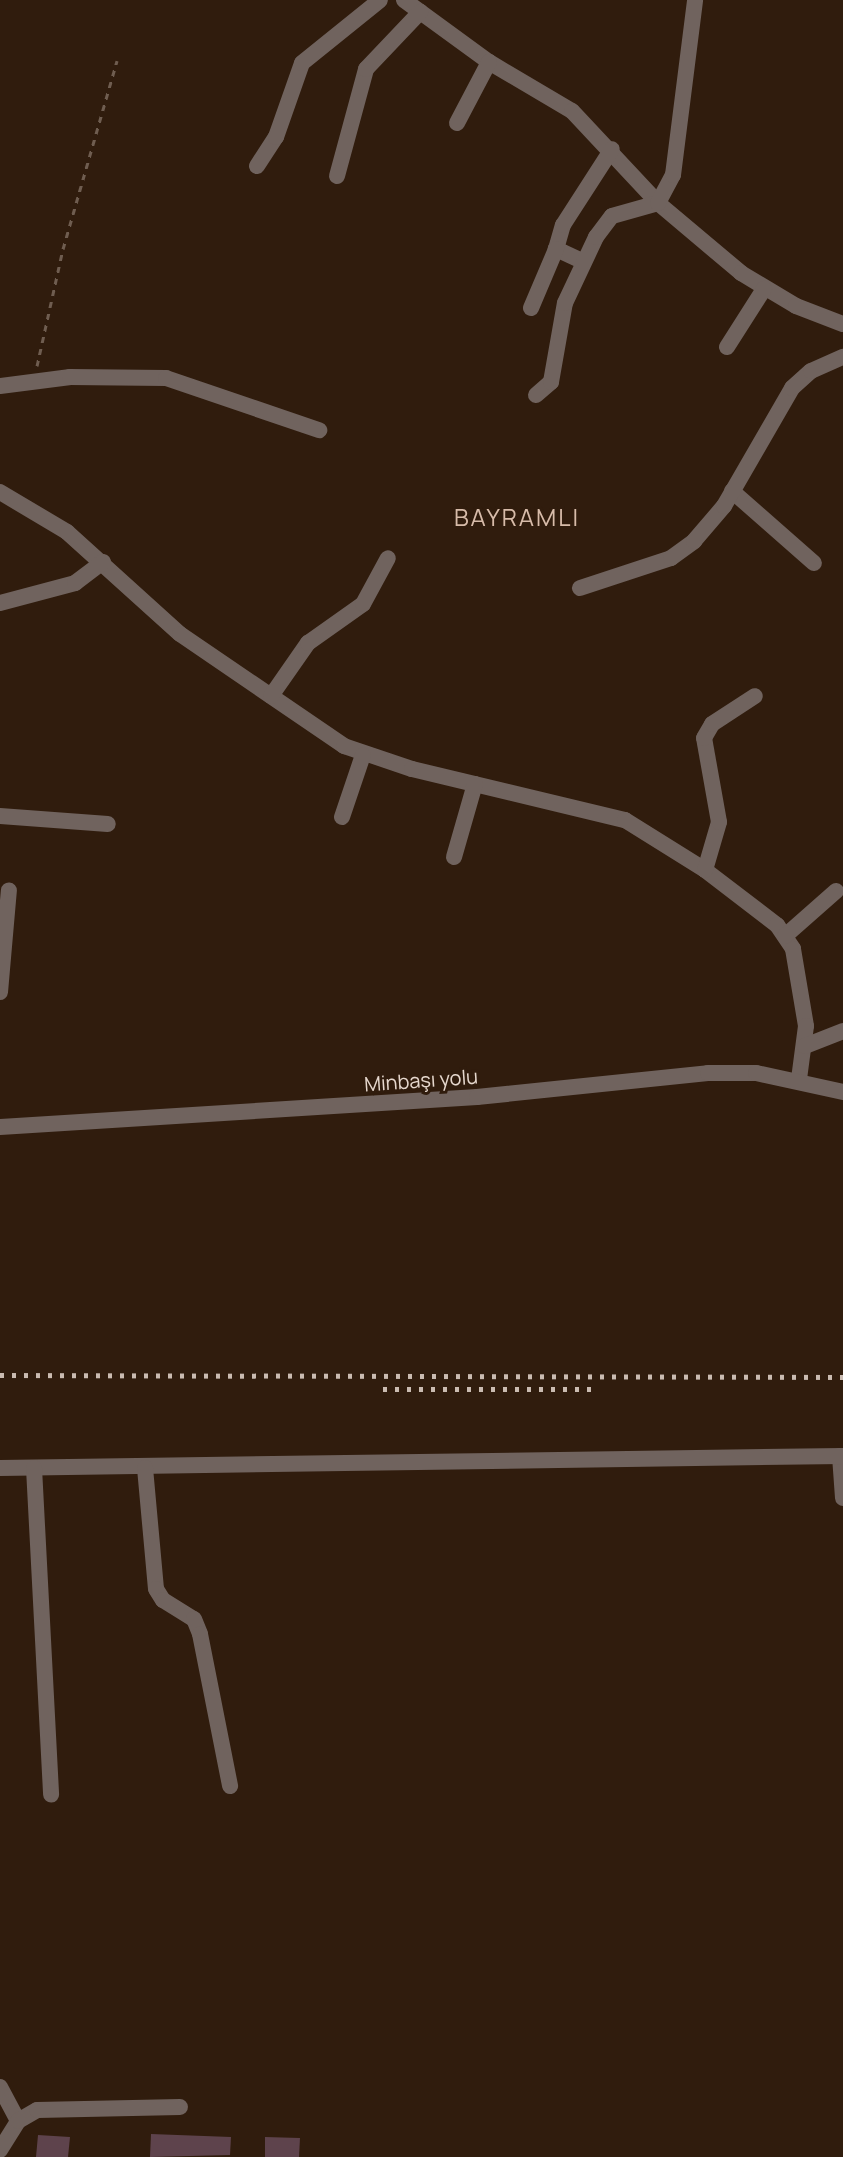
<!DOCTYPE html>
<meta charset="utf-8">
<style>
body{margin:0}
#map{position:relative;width:843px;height:2157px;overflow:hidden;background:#301c0d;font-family:Manrope,sans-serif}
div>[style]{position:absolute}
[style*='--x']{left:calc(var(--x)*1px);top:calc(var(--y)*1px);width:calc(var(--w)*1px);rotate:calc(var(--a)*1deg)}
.building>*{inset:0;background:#5e434c}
.path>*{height:3px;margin-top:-1.5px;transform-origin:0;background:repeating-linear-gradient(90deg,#6f5d50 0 6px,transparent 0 12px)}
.minor>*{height:16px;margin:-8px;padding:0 8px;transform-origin:8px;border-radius:8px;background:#70635e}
.rail>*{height:5px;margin-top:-2.5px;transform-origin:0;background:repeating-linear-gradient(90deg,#cabbb1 0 4px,transparent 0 12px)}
span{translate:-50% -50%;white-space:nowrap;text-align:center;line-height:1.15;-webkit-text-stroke:6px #301c0d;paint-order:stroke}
.street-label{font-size:20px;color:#e6d8ce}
.quarter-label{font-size:24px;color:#d7bba9;letter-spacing:2px}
</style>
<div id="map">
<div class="building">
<i style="clip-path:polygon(151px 2134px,231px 2137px,230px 2155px,150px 2157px)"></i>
<i style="clip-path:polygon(38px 2135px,70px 2137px,68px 2157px,36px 2157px)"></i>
<i style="clip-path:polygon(265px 2137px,300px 2138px,299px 2157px,265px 2157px)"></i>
</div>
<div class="path">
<i style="--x:37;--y:366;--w:120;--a:-77.5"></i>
<i style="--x:63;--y:249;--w:196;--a:-74"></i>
</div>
<div class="minor">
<i style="--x:404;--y:0;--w:105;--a:36.1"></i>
<i style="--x:489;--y:62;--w:96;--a:30.6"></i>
<i style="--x:572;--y:111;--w:126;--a:46.9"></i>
<i style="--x:658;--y:203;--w:109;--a:40.1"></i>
<i style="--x:741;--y:273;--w:64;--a:31"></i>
<i style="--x:796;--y:306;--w:50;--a:21"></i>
<i style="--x:457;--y:123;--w:69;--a:-62.3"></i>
<i style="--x:257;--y:166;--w:35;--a:-57"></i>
<i style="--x:276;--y:137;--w:78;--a:-70.6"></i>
<i style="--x:302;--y:63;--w:100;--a:-38.9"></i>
<i style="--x:337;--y:176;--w:111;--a:-74.8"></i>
<i style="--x:366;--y:69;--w:79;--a:-46.5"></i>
<i style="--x:582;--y:261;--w:29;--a:-155"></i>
<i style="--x:556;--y:249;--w:25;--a:-74"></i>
<i style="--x:563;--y:225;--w:90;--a:-57.2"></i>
<i style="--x:531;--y:308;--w:64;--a:-67"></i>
<i style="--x:727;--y:347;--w:69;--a:-57.5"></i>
<i style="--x:0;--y:386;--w:71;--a:-7.3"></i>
<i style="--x:70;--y:377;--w:96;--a:0.6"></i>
<i style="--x:166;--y:378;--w:162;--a:18.8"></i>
<i style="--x:536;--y:395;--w:20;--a:-41"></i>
<i style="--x:551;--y:382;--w:80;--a:-80"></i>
<i style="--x:565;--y:303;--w:73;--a:-64.8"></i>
<i style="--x:596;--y:237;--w:26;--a:-53"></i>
<i style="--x:612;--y:216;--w:48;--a:-15.8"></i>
<i style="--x:658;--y:203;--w:32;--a:-62"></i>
<i style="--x:673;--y:175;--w:176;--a:-82.8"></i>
<i style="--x:732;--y:491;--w:109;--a:41.3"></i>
<i style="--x:0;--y:492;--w:78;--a:30.8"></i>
<i style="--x:67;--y:532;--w:152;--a:42.1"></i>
<i style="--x:180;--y:634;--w:199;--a:34.3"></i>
<i style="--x:344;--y:746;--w:72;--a:18.7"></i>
<i style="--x:412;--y:769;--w:219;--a:13.5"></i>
<i style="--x:625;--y:820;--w:94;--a:32"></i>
<i style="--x:705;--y:870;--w:91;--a:37.4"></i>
<i style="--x:777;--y:925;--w:29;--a:56"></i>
<i style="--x:793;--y:949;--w:78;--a:80.4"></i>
<i style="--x:806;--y:1026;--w:53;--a:97.5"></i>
<i style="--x:580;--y:588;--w:96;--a:-18.2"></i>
<i style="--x:671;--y:558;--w:29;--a:-36"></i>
<i style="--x:694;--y:541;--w:46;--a:-49.4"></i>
<i style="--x:724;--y:506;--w:136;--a:-60"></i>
<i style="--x:792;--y:388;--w:25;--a:-42"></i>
<i style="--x:811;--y:371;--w:35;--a:-24"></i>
<i style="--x:0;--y:603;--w:78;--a:-14.9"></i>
<i style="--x:75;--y:583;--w:35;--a:-37"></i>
<i style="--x:271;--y:696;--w:65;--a:-55.1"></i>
<i style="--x:308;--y:643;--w:67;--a:-35.3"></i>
<i style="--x:363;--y:604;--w:52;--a:-61.5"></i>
<i style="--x:0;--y:816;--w:108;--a:4.2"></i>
<i style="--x:342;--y:817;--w:65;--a:-71.3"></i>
<i style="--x:454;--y:857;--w:76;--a:-74"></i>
<i style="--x:705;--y:870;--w:50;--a:-73.7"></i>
<i style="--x:719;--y:822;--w:85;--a:-100.1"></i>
<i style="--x:704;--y:738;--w:16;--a:-60"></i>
<i style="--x:712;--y:724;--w:51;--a:-33.1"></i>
<i style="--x:785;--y:936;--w:68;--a:-41.4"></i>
<i style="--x:0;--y:992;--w:102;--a:-85"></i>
<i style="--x:805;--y:1046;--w:41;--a:-21.5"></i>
<i style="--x:0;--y:1127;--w:478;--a:-3.6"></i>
<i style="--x:477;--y:1097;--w:232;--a:-5.9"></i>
<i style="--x:708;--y:1073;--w:48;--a:0"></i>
<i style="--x:756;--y:1073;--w:89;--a:12.3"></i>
<i style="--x:840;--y:1456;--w:42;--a:85.9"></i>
<i style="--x:0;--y:1468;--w:843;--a:-0.82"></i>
<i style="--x:34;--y:1468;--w:327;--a:87"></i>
<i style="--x:145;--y:1468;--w:121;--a:84.8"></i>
<i style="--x:156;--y:1589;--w:13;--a:58"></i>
<i style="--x:163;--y:1600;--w:36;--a:32"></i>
<i style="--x:194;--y:1619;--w:16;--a:68"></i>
<i style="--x:200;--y:1634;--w:155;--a:78.8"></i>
<i style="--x:0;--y:2087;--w:38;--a:62"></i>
<i style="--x:0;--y:2150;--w:34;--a:-58"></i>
<i style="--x:18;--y:2121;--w:22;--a:-30"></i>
<i style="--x:37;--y:2110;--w:143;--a:-1.2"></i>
</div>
<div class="rail">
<i style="--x:0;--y:1375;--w:843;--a:0.14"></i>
<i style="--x:383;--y:1389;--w:212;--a:0"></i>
</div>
<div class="street-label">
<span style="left:421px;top:1080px;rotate:-4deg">Minbaşı yolu</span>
</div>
<div class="quarter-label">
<span style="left:517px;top:517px">BAYRAMLI</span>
</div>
</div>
